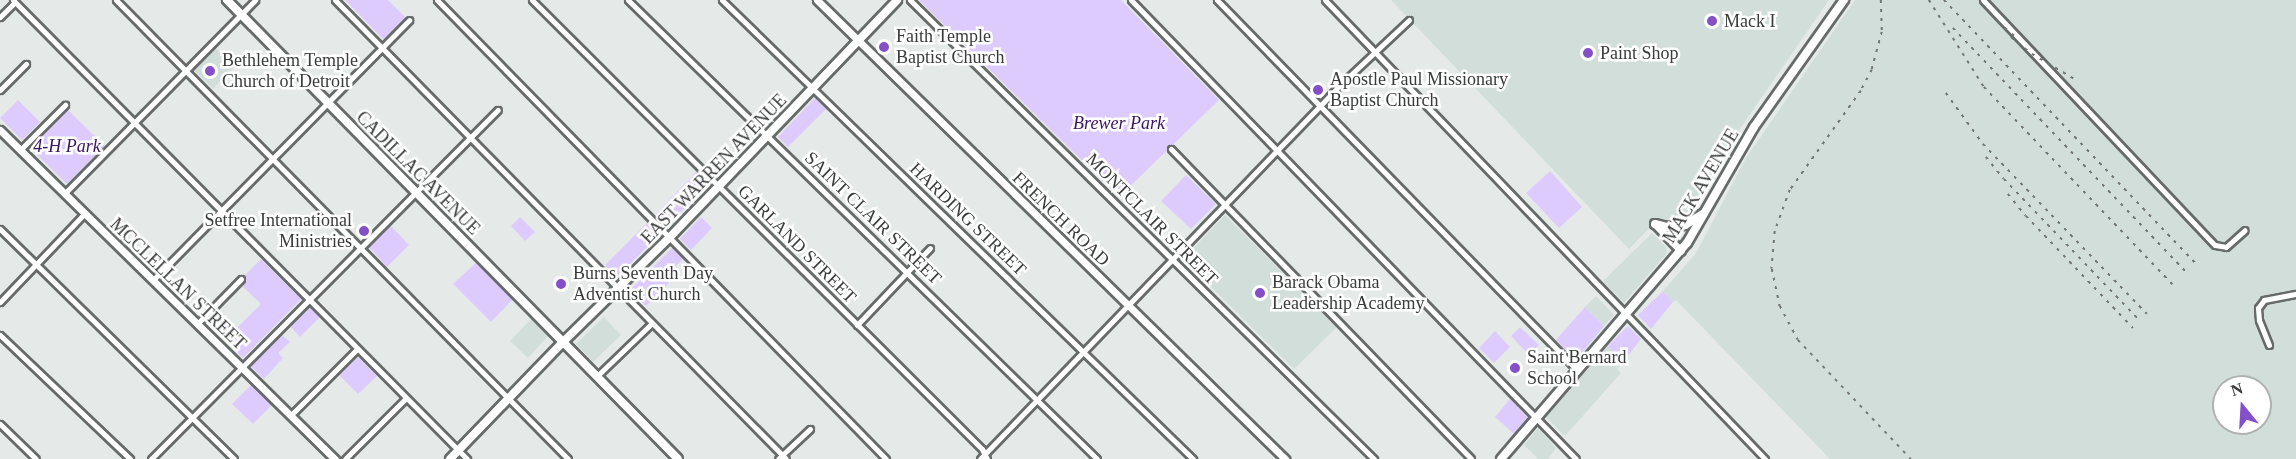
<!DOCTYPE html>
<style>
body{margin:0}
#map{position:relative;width:2296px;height:459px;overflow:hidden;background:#e5eae8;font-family:"Times New Roman",serif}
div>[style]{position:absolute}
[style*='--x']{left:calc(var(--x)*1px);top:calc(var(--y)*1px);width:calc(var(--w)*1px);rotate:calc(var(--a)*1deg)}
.built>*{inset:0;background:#d2deda}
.green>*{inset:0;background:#ddcbfe}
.roads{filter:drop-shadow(2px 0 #666a69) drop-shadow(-2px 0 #666a69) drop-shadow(0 2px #666a69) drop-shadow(0 -2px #666a69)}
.minor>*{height:5px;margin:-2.5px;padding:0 2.5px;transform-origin:2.5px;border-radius:2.5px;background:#fff}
.tertiary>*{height:7px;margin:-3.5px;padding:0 3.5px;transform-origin:3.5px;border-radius:3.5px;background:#fff}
.secondary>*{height:8px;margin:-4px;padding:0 4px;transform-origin:4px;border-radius:4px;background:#fff}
.rail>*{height:1.5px;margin-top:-0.75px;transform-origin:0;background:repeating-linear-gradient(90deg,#727574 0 3px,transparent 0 9px)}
.dots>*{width:16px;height:16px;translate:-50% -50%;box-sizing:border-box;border:3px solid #fff;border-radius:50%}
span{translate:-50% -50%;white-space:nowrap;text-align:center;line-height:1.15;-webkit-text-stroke:5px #fff;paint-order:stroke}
.poi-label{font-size:18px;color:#3a3c3b}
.left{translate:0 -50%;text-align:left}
.right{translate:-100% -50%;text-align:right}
.park-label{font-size:18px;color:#3b1363;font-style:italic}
.street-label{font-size:18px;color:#3a3c3b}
.north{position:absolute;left:2212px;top:375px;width:60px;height:60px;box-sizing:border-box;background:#fff;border:2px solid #b0b1b1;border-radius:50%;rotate:342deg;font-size:16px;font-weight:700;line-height:24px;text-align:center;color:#3a3c3b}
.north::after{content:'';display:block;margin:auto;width:21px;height:27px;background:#844fc7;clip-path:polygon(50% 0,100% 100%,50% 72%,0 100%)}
</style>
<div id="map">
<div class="built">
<i style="clip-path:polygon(1391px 0,1829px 0,1728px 146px,1687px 221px,1667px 224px,1659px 218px,1629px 249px)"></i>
<i style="clip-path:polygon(evenodd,1855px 0,2296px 0,2296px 459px,1830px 459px,1676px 300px,1673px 302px,1663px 291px,1696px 253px,1746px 158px,1855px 0,2224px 387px,2260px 387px,2260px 423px,2224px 423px,2224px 387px)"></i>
<i style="clip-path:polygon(216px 48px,234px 67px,213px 89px,194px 70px)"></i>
<i style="clip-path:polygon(1225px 215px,1337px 327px,1294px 369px,1183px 259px)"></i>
<i style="clip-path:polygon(1652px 233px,1666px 247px,1667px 253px,1624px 303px,1603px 281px)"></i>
<i style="clip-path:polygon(1596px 296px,1614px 315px,1604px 326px,1585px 307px)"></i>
<i style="clip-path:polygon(604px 317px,621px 335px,593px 362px,576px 344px)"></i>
<i style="clip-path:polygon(532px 318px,548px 336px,528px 358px,510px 341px)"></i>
<i style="clip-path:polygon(1608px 346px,1623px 362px,1617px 369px,1621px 373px,1565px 436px,1546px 417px)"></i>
<i style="clip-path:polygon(1538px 428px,1556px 448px,1548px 459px,1538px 459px,1524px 445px)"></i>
</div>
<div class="green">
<i style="clip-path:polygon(345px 0,388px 0,407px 19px,385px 41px)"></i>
<i style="clip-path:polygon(919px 0,1121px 0,1219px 100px,1119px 197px)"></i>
<i style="clip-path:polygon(815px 98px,826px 109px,788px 147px,778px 137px)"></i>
<i style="clip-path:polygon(18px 100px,40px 122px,22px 140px,0 118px)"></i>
<i style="clip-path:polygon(67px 109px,105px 146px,67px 184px,29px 147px)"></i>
<i style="clip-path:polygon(697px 171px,709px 183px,667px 226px,656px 214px)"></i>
<i style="clip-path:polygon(1550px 171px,1582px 207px,1559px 228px,1526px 193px)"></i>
<i style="clip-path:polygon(1186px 175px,1216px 204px,1191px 229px,1161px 201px)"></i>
<i style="clip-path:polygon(520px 217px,535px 232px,525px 241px,511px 226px)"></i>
<i style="clip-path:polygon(701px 217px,712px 228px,691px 250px,680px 239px)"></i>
<i style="clip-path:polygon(647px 223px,660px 234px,617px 277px,605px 265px)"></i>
<i style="clip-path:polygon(390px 225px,409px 245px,387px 267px,368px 246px)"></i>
<i style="clip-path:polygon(673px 247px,684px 258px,664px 277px,669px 283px,646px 306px,630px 290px)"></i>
<i style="clip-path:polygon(261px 259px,301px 299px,243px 358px,225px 340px,261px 304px,238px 282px)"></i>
<i style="clip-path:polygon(477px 262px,513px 299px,491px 322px,453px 284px)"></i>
<i style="clip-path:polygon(1663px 291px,1673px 302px,1651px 329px,1638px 315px)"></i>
<i style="clip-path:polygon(309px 306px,320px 317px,300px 337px,290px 326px)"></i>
<i style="clip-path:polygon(1585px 307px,1604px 326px,1576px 360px,1556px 340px)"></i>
<i style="clip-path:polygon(1628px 326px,1641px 339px,1623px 362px,1608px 346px)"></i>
<i style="clip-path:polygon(1520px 327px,1539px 345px,1529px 355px,1511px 336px)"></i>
<i style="clip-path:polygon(1495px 331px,1510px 347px,1494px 363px,1479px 348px)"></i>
<i style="clip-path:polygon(281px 334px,290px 342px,278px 353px,283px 358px,264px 379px,251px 366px)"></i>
<i style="clip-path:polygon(357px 356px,377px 376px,358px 394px,339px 375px)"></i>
<i style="clip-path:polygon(251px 385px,272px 405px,253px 424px,232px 404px)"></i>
<i style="clip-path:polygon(1510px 399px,1528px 418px,1514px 434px,1495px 417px)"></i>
</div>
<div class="roads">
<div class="minor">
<i style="--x:13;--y:0;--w:646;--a:45.31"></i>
<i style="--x:116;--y:0;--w:644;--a:45.44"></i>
<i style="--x:335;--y:0;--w:643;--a:45.5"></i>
<i style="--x:437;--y:0;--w:642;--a:45.63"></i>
<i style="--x:532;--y:0;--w:636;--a:44.94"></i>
<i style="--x:982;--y:449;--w:11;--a:63"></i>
<i style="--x:628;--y:0;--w:656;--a:44.38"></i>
<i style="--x:722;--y:0;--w:658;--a:44.26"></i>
<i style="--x:910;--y:0;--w:653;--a:44.69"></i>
<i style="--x:1131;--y:0;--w:639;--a:45.89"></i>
<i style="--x:1217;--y:0;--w:516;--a:45.78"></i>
<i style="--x:1325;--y:0;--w:636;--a:46.21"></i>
<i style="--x:1983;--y:0;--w:337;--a:46.6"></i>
<i style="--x:2215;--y:245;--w:11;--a:10"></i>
<i style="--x:2226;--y:247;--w:25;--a:-42"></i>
<i style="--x:0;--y:17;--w:21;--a:-45"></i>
<i style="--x:0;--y:90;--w:37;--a:-45"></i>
<i style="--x:1171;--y:149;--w:431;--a:45.9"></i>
<i style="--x:20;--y:150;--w:64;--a:-45"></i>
<i style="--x:65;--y:193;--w:271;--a:-45.4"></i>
<i style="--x:0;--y:229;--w:328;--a:44.5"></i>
<i style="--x:153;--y:280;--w:365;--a:-45.4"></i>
<i style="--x:0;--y:302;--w:123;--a:-46.3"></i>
<i style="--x:197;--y:324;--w:63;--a:-45.6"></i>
<i style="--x:857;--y:325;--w:106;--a:-46.5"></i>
<i style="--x:0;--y:335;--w:180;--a:43.6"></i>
<i style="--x:2269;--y:345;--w:27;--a:-112"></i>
<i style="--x:2259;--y:320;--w:12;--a:-95"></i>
<i style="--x:2258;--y:308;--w:10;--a:-53"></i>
<i style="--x:2264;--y:300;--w:33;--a:-11"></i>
<i style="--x:597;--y:376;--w:76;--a:-43.9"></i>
<i style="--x:291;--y:415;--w:93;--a:-45"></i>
<i style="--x:0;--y:424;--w:50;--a:44.2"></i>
<i style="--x:151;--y:459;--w:492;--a:-45.2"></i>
<i style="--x:345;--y:459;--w:86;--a:-45"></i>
<i style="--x:778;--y:459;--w:44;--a:-43.2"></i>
<i style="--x:980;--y:459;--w:522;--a:-46.09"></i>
<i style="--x:1342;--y:83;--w:92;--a:-43.2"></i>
</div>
<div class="tertiary">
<i style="--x:817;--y:0;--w:656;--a:44.44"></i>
<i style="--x:0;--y:130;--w:470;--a:44.5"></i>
<i style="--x:1655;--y:224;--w:37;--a:46"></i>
</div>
<div class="secondary">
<i style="--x:227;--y:0;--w:643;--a:45.5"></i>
<i style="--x:1655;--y:224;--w:12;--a:14"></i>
<i style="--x:1667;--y:227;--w:18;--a:-6"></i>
<i style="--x:1685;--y:225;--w:22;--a:-32"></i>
<i style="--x:450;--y:459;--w:163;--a:-46"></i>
<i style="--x:563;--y:342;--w:150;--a:-44.5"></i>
<i style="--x:670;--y:237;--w:328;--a:-46.2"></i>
<i style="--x:1501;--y:459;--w:285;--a:-49.3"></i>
<i style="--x:1687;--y:243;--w:134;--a:-60"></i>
<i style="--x:1754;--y:127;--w:156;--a:-54.7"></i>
</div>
</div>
<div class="rail">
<i style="--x:1881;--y:0;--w:32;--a:88"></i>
<i style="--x:1882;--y:32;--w:39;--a:105"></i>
<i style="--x:1872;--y:70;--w:24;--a:118"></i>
<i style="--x:1861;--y:91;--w:122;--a:125.6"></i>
<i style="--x:1790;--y:190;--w:44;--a:110.1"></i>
<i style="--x:1775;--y:231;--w:38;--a:95"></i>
<i style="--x:1772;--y:269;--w:38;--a:78"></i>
<i style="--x:1780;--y:306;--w:38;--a:62"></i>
<i style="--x:1798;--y:340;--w:164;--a:46.5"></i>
<i style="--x:1929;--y:0;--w:103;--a:57.7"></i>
<i style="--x:1984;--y:87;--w:277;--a:46.3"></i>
<i style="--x:1944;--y:0;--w:365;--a:46.3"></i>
<i style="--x:1998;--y:22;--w:26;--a:40"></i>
<i style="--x:1953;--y:28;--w:339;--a:46.3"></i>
<i style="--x:2011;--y:37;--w:27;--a:39"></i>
<i style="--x:2032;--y:54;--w:53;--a:30.4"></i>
<i style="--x:1946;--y:93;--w:63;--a:54"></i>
<i style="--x:1983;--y:144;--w:236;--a:46"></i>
<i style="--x:1986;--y:157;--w:28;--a:51"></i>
<i style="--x:2004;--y:179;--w:197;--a:46.2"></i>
<i style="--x:2008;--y:194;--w:28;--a:51"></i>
<i style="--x:2026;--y:216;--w:155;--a:46.3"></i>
</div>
<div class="dots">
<i style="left:1712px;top:21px;background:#844fc7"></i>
<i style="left:884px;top:47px;background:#844fc7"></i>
<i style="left:1588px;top:53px;background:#844fc7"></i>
<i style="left:210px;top:71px;background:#844fc7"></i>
<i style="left:1318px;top:90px;background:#844fc7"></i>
<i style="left:364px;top:231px;background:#844fc7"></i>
<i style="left:561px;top:284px;background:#844fc7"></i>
<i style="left:1260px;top:293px;background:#844fc7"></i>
<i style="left:1515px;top:368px;background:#844fc7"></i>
</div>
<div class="poi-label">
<span class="left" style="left:1724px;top:21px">Mack I</span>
<span class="left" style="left:896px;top:47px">Faith Temple<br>Baptist Church</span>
<span class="left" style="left:1600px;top:53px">Paint Shop</span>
<span class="left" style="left:222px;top:71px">Bethlehem Temple<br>Church of Detroit</span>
<span class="left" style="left:1330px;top:90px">Apostle Paul Missionary<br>Baptist Church</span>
<span class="right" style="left:352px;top:231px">Setfree International<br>Ministries</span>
<span class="left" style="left:573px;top:284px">Burns Seventh Day<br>Adventist Church</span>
<span class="left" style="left:1272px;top:293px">Barack Obama<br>Leadership Academy</span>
<span class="left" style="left:1527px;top:368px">Saint Bernard<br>School</span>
</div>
<div class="park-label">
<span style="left:1119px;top:123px">Brewer Park</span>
<span style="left:67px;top:146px">4-H Park</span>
</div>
<div class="street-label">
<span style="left:714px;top:169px;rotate:-46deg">EAST WARREN AVENUE</span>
<span style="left:418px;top:173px;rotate:45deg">CADILLAC AVENUE</span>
<span style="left:1701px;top:186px;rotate:-59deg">MACK AVENUE</span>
<span style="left:873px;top:218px;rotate:44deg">SAINT CLAIR STREET</span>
<span style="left:968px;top:219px;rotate:44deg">HARDING STREET</span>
<span style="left:1061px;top:219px;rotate:44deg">FRENCH ROAD</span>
<span style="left:1152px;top:219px;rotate:45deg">MONTCLAIR STREET</span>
<span style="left:797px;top:244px;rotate:45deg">GARLAND STREET</span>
<span style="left:178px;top:284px;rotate:44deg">MCCLELLAN STREET</span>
</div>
<div class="north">N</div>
</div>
